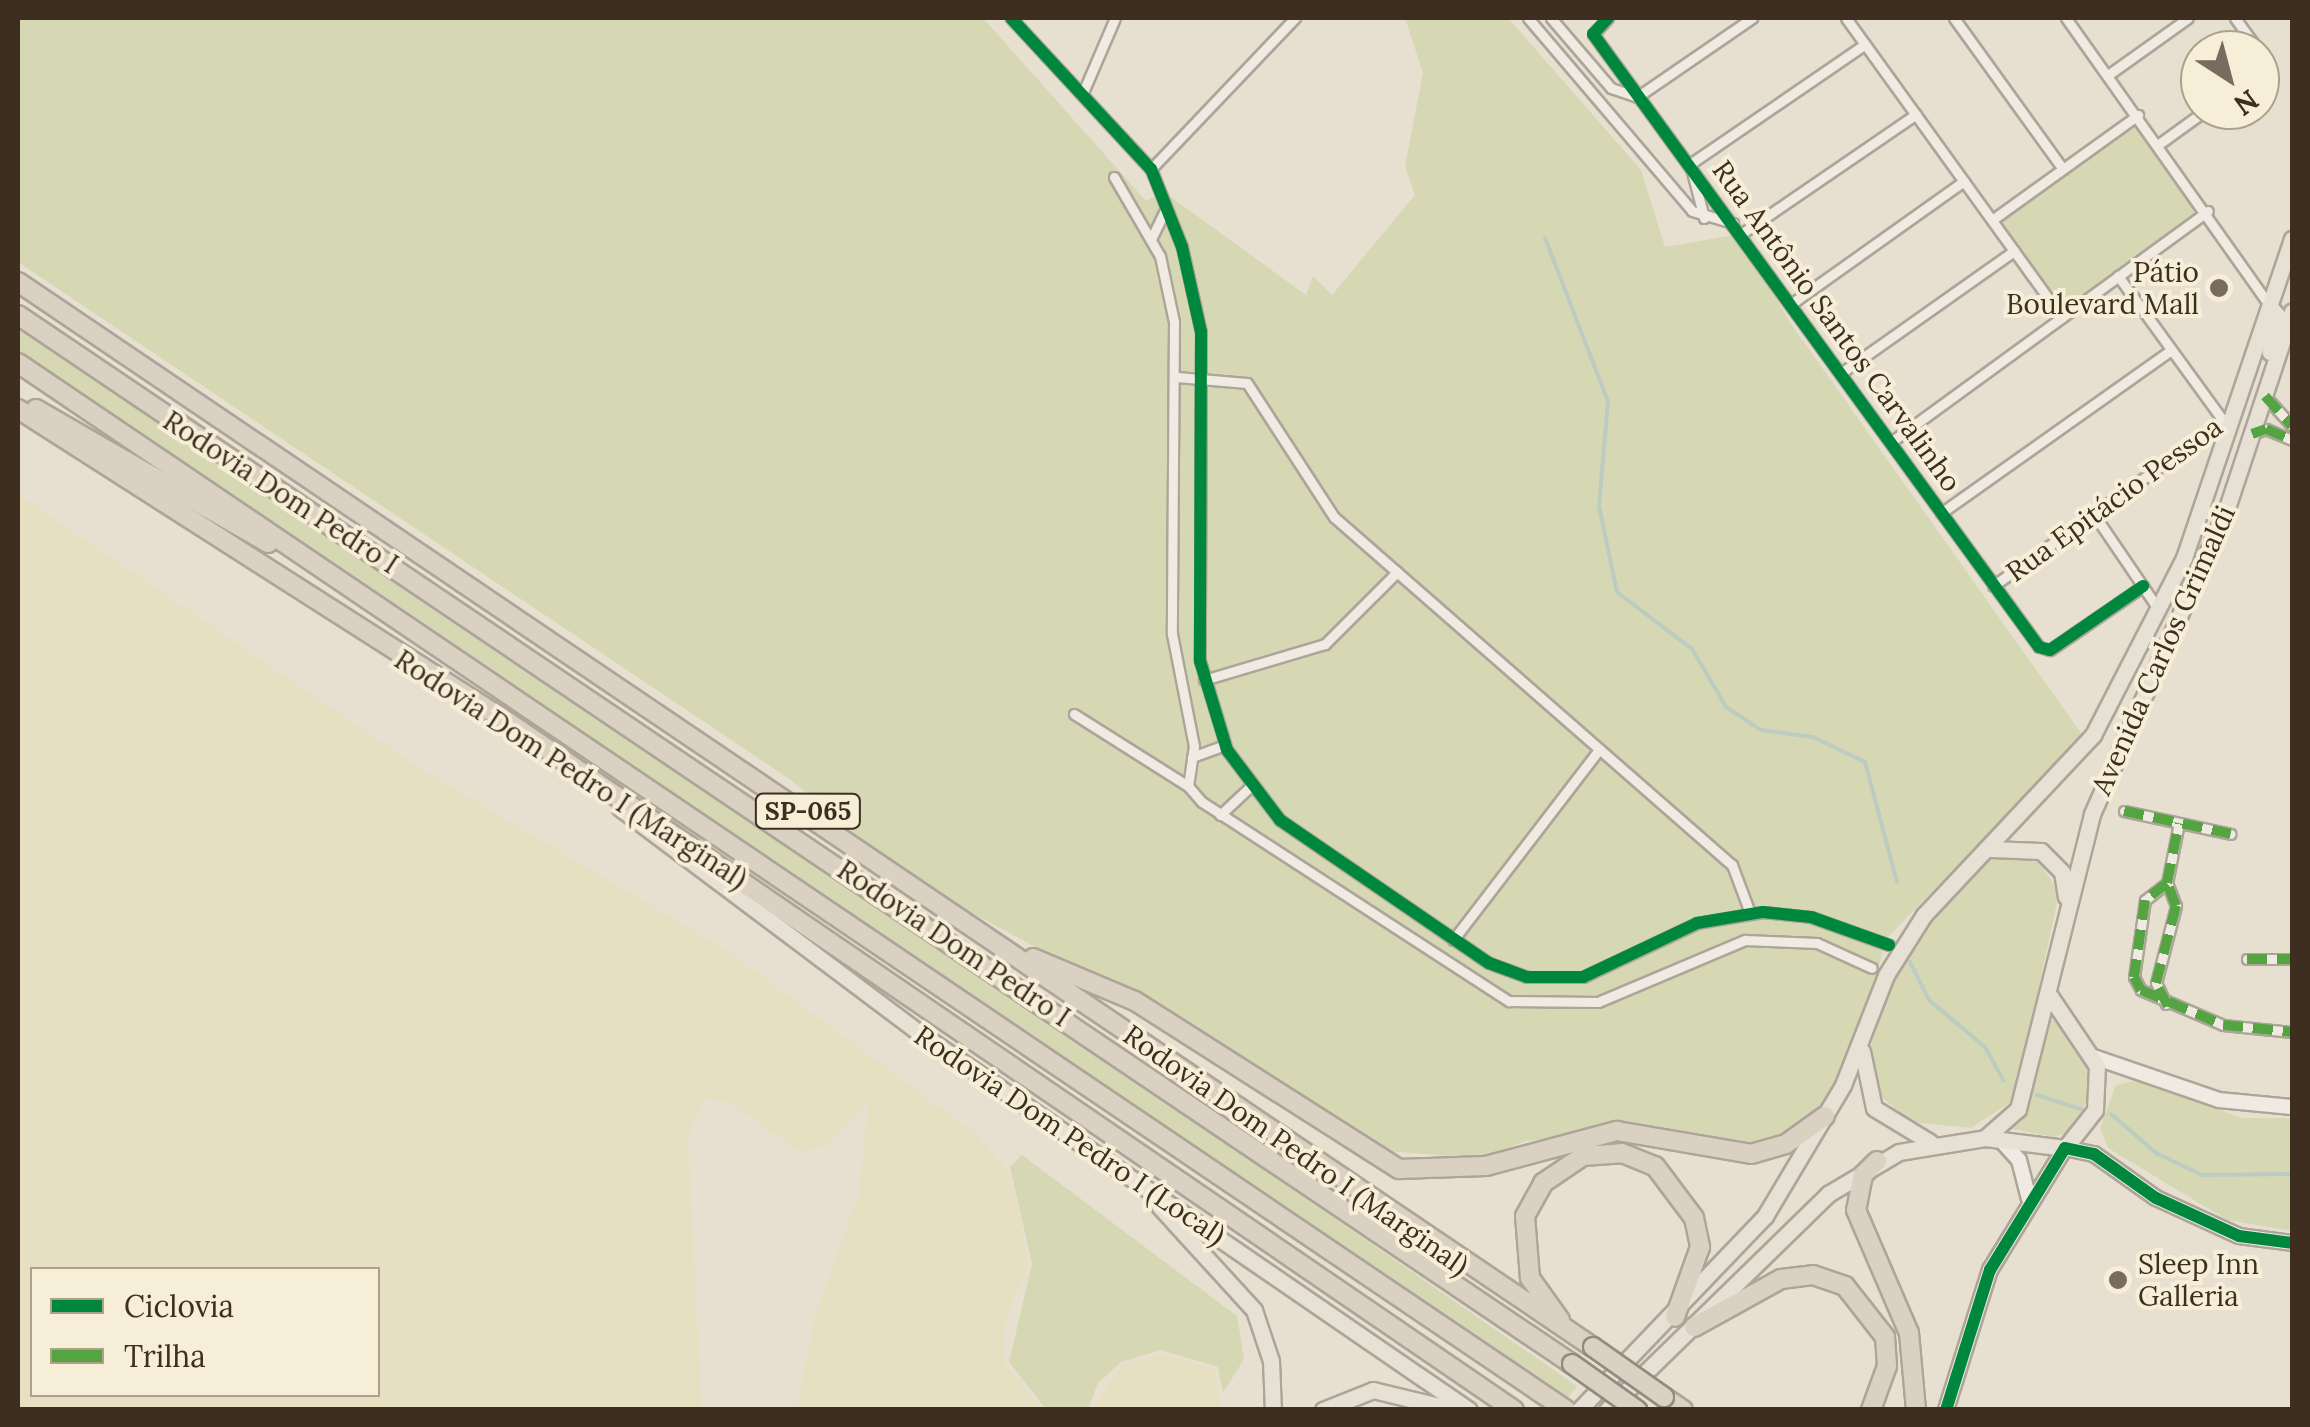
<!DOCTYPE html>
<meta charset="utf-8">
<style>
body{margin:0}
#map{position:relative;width:2310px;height:1427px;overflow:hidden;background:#e7e0d1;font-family:Lora,serif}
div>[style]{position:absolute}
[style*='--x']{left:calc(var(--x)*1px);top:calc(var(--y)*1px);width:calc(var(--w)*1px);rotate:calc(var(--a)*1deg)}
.farmland>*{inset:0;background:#e6dfc2}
.green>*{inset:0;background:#d6d7b3}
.stream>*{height:4px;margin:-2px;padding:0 2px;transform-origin:2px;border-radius:2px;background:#bcccc2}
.roads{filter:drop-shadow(2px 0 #ada599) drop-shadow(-2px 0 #ada599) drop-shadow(0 2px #ada599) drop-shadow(0 -2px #ada599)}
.street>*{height:9px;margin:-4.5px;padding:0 4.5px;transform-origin:4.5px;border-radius:4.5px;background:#efebe3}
.secondary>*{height:14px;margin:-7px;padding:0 7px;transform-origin:7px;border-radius:7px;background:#efebe3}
.primary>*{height:15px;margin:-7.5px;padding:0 7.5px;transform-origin:7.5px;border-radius:7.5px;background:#e6e1d4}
.highway>*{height:18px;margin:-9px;padding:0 9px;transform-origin:9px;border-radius:9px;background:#dad1c2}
.bridges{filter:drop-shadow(2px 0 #928b80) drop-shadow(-2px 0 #928b80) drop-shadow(0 2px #928b80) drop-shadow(0 -2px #928b80)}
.highway-bridge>*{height:18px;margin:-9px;padding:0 9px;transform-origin:9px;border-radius:9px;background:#dad1c2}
.quiet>*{height:10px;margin-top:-5px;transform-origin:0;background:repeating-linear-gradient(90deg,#54a441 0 20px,transparent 0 30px)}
.cycleway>*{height:12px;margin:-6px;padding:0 6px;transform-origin:6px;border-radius:6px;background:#00873e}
.dots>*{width:28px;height:28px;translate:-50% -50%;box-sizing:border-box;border:5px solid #f7eed8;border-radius:50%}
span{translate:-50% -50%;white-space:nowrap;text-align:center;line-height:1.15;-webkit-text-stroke:8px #f7eed8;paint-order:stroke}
.shield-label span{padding:2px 8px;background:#f7eed8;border:2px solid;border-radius:8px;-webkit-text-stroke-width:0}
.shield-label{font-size:25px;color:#3d2e20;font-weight:700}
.poi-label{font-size:28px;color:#3d2e20}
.right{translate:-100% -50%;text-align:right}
.left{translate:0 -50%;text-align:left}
.street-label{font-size:28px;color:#3d2e20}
.frame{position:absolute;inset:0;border:20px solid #3d2e20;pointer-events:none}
.legend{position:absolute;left:30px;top:1267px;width:350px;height:130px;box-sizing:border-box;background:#f7eed8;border:2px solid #ada18e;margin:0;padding:12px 18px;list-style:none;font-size:30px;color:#3d2e20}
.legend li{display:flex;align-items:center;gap:20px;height:50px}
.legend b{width:50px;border:2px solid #ada18e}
.north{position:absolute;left:2180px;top:30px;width:100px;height:100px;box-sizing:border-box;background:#f7eed8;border:2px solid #ada18e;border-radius:50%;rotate:144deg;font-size:28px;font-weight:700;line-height:40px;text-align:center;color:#3d2e20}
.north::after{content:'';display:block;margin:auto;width:35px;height:45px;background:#786c5e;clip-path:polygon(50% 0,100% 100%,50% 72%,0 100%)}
</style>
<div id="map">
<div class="farmland">
<i style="clip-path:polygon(evenodd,18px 494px,418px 767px,732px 954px,972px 1131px,1007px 1168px,1020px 1216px,1028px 1265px,1004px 1325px,1005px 1364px,1042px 1409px,797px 1409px,814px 1318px,859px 1193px,868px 1101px,829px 1144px,800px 1152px,730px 1103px,705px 1098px,688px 1138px,702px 1409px,18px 1409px,18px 494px,32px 1270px,378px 1270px,378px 1394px,32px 1394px,32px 1270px)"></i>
<i style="clip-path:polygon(1163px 1354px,1216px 1369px,1220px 1409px,1092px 1409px,1124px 1364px)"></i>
</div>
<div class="green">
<i style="clip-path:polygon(18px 18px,983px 18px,1146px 201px,1164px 192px,1306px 295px,1313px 276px,1332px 295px,1415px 195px,1405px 166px,1423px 73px,1405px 18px,1508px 18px,1641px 170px,1665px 247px,1741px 234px,1789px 321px,2083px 736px,1885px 940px,1865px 1028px,1811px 1130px,1766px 1146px,1617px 1131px,1526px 1141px,1481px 1158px,1356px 1149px,1135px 1001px,906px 877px,791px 780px,18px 262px)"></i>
<i style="clip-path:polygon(2137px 122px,2201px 210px,2065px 310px,2000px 222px)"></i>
<i style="clip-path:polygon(18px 327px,857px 888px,1577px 1386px,1567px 1399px,161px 449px,18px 351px)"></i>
<i style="clip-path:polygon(2035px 855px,2059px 893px,2015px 1099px,1971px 1128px,1911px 1122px,1878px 1094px,1868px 1055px,1888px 987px,1936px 911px,1977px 868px,1993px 856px)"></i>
<i style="clip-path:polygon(2048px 1013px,2084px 1058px,2091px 1094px,2070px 1132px,2054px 1137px,2007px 1128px,2030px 1093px)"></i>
<i style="clip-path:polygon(2139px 1080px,2242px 1118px,2292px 1118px,2292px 1231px,2227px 1220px,2108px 1148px,2100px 1128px,2116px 1085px)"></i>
<i style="clip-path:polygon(1022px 1155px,1237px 1316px,1244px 1359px,1223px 1393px,1218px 1367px,1161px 1350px,1121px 1362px,1098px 1383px,1088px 1409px,1046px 1409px,1009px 1362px,1032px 1264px,1010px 1167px)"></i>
</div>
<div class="stream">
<i style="--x:1545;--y:238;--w:175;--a:68.9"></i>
<i style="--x:1608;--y:401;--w:105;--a:94.9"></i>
<i style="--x:1599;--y:506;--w:88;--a:78.2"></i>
<i style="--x:1617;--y:592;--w:94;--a:37.2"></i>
<i style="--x:1692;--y:649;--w:67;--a:59.6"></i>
<i style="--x:1726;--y:707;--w:42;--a:33.3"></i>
<i style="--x:1761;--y:730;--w:52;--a:7.7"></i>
<i style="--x:1813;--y:737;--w:58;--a:25.7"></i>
<i style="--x:1865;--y:762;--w:124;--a:75.1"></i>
<i style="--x:1910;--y:962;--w:42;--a:63.4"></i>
<i style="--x:1929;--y:1000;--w:73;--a:40"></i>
<i style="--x:1985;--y:1047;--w:38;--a:61"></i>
<i style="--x:2037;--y:1095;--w:48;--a:18.1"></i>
<i style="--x:2111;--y:1114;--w:60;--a:40.9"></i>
<i style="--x:2156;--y:1153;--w:51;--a:25.6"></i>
<i style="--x:2202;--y:1175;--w:90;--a:-0.6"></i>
</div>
<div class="roads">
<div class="street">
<i style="--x:1011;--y:18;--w:206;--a:47.2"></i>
<i style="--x:1151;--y:169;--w:84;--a:68.3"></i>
<i style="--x:1182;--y:247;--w:87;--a:77.4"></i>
<i style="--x:1201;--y:332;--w:329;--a:90.2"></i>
<i style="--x:1200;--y:661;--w:93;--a:73.1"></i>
<i style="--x:1227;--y:750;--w:88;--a:52.9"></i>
<i style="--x:1280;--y:820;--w:253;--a:34.4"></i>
<i style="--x:1489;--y:963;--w:40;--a:20.2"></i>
<i style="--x:1527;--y:977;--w:56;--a:0"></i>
<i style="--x:1583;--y:977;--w:126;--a:-25.3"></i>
<i style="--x:1697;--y:923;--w:67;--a:-9.5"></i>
<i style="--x:1763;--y:912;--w:48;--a:5.9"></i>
<i style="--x:1811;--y:917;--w:83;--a:19.7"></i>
<i style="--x:1528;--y:18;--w:253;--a:49.6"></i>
<i style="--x:1692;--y:211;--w:43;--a:16.3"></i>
<i style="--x:1551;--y:18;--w:92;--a:49.4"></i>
<i style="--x:1611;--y:88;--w:28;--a:19"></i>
<i style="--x:1608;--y:18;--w:22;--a:133"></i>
<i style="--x:1593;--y:34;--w:758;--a:53.96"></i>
<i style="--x:2039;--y:647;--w:11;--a:15"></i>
<i style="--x:2050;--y:650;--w:113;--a:-34.5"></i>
<i style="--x:1846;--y:18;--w:369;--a:54.2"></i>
<i style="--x:1954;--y:18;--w:186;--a:54.2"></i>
<i style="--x:2066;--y:18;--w:352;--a:54.7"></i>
<i style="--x:2235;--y:18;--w:39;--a:54"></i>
<i style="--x:2260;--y:53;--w:18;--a:90"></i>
<i style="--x:2108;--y:75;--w:98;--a:-35.5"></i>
<i style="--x:1084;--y:90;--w:78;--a:-66.7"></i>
<i style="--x:1637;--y:97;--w:140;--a:-34.5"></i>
<i style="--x:2159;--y:144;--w:58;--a:-35.9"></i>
<i style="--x:1151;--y:169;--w:209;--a:-46.4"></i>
<i style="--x:1114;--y:177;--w:91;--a:59.8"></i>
<i style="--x:1160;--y:256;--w:67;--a:78"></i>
<i style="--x:1174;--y:322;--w:312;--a:90.4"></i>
<i style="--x:1172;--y:634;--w:114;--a:78.9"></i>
<i style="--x:1194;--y:746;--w:40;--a:98.5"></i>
<i style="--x:1188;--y:786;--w:21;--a:49"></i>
<i style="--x:1202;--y:802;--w:366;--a:33"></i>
<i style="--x:1509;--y:1001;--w:89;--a:0.6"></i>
<i style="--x:1598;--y:1002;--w:160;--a:-22.9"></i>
<i style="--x:1745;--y:940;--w:72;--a:2.4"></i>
<i style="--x:1817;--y:943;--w:60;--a:24.4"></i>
<i style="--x:1704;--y:218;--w:56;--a:-104.5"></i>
<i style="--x:1690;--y:164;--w:212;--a:-34.4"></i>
<i style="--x:1992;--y:220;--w:180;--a:-35.7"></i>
<i style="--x:1741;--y:234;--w:212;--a:-34.4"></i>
<i style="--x:1151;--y:239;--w:34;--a:-64"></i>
<i style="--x:2118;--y:276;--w:177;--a:54"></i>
<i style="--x:1791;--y:304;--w:212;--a:-35.4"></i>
<i style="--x:1841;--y:373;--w:212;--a:-35.2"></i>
<i style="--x:1177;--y:377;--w:70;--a:4.9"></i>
<i style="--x:1247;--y:383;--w:160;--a:57"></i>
<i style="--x:1334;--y:517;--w:529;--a:41.17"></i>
<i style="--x:1732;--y:865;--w:51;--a:69.4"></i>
<i style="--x:2265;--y:396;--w:40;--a:48"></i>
<i style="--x:2252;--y:434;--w:15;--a:-20"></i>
<i style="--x:2266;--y:429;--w:28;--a:23"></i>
<i style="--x:1891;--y:442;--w:392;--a:-36.1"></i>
<i style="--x:1941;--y:513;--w:282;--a:-35.3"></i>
<i style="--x:2093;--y:513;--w:117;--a:55.8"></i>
<i style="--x:1993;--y:586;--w:294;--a:-35.6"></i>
<i style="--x:1204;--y:680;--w:126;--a:-16.6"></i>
<i style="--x:1325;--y:644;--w:102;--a:-45"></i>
<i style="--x:1074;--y:714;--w:135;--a:32.3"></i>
<i style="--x:1192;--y:757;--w:35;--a:-20"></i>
<i style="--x:2124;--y:811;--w:109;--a:12.1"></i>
<i style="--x:1220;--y:815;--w:42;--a:-43.1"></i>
<i style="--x:2167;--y:883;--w:28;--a:142"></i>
<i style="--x:2145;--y:900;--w:78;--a:98.1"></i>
<i style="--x:2134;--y:977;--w:15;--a:62"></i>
<i style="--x:2141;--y:990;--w:89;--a:23.1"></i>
<i style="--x:2223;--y:1025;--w:69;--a:5.8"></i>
<i style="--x:1453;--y:940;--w:240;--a:-52.5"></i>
<i style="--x:2247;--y:959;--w:45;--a:0"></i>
<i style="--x:2166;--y:1004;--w:23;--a:-115"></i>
<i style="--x:2156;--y:983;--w:80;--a:-75.4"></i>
<i style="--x:2176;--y:906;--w:25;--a:-111"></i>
<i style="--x:2167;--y:883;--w:61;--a:-78.7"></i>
</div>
<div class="secondary">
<i style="--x:2091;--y:1056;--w:135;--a:19"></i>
<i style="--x:2219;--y:1100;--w:73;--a:5.5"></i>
<i style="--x:2000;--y:1139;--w:28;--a:48"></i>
<i style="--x:2019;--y:1160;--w:40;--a:75.6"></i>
<i style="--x:1946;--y:1410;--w:147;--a:-72.6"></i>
<i style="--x:1990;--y:1270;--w:143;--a:-58.4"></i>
<i style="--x:2065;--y:1148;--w:30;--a:12"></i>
<i style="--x:2094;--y:1154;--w:76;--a:35.4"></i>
<i style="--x:2156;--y:1198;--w:91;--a:24.6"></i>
<i style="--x:2239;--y:1236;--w:53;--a:7.5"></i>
</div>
<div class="primary">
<i style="--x:2270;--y:307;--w:12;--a:48"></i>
<i style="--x:2278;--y:316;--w:37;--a:103"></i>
<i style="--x:620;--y:808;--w:380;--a:36.9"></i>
<i style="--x:924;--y:1036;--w:661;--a:34.46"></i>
<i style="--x:1991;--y:849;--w:50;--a:2.3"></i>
<i style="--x:2041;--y:851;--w:30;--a:45"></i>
<i style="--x:2062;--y:872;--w:25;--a:81"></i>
<i style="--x:1862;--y:1051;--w:58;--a:78.1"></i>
<i style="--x:1874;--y:1108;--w:66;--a:31.3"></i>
<i style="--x:1985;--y:1138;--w:81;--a:7.1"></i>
<i style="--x:2065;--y:1148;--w:48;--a:-51.7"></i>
<i style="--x:2095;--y:1110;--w:44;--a:-87.4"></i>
<i style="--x:2097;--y:1066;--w:84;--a:-123.9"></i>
<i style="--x:1159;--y:1206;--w:141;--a:47.6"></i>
<i style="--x:1254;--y:1310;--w:54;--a:71.6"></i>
<i style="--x:1271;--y:1361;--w:49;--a:87.7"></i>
<i style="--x:1323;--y:1410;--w:54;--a:-21.8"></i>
<i style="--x:1373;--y:1390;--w:84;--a:13.7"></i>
<i style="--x:1579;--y:1410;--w:269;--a:-46.2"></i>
<i style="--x:1765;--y:1216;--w:152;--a:-59.2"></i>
<i style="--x:1843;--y:1085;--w:118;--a:-68.6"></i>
<i style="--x:1886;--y:975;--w:71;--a:-57.7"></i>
<i style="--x:1924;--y:915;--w:247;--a:-46.8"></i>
<i style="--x:2093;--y:735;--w:199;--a:-62.8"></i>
<i style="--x:2184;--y:558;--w:337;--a:-71.3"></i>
<i style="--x:1607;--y:1410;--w:309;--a:-44.3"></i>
<i style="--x:1828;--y:1194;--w:82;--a:-30.6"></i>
<i style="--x:1899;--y:1152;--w:87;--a:-9.2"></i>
<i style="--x:1985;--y:1138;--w:44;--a:-41.3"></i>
<i style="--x:2018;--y:1109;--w:304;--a:-75.9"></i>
<i style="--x:2092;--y:814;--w:334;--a:-66.2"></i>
<i style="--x:2227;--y:508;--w:207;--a:-71.7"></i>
</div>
<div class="highway">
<i style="--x:18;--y:282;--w:1901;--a:34.07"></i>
<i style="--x:18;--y:315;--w:1875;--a:34.02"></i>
<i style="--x:18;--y:363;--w:1869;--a:34.07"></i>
<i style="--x:18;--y:409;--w:581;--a:32.57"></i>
<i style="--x:508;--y:722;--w:1219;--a:34.37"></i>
<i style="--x:36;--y:409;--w:268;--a:30"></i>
<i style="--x:1033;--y:958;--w:111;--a:22.9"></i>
<i style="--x:1135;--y:1001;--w:313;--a:32.5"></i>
<i style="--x:1399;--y:1169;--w:87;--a:-2"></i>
<i style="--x:1486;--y:1166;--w:136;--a:-15"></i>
<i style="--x:1617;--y:1131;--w:136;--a:9.7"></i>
<i style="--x:1751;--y:1154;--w:36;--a:-16"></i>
<i style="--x:1786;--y:1144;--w:48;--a:-35.7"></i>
<i style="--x:1877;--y:1161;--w:20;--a:135"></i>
<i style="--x:1863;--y:1175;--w:36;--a:101"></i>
<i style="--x:1856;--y:1210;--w:134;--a:66.7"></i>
<i style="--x:1909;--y:1333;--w:77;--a:84.8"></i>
<i style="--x:1560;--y:1320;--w:52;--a:-125.5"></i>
<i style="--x:1530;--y:1278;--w:62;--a:-94.6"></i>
<i style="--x:1525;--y:1216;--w:38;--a:-61"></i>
<i style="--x:1543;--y:1183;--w:48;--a:-34"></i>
<i style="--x:1583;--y:1156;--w:39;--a:-4"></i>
<i style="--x:1622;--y:1153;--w:35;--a:22"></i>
<i style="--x:1655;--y:1166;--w:65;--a:53.1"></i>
<i style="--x:1694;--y:1218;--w:30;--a:78"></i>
<i style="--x:1700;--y:1247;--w:74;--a:109.7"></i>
<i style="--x:1694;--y:1327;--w:99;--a:-28.9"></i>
<i style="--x:1781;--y:1279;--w:32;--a:-7"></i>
<i style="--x:1813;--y:1275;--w:34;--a:19"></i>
<i style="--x:1845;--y:1286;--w:65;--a:51.9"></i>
<i style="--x:1885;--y:1337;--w:29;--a:86"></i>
<i style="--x:1887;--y:1366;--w:47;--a:110"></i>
<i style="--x:1664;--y:1397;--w:23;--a:34"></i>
</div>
</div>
<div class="bridges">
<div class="highway-bridge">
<i style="--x:1593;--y:1347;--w:87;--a:35.2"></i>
<i style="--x:1572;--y:1364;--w:80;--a:35.3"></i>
</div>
</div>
<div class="quiet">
<i style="--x:2265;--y:396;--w:40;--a:48"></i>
<i style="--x:2252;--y:434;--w:15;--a:-20"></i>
<i style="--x:2266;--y:429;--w:28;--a:23"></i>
<i style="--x:2124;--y:811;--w:109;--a:12.1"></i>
<i style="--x:2167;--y:883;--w:28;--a:142"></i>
<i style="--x:2145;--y:900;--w:78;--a:98.1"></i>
<i style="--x:2134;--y:977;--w:15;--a:62"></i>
<i style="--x:2141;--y:990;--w:89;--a:23.1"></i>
<i style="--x:2223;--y:1025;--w:69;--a:5.8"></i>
<i style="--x:2247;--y:959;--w:45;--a:0"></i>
<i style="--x:2168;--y:1006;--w:26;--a:-118"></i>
<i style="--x:2156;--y:983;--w:80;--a:-75.4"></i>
<i style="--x:2176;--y:906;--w:25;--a:-111"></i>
<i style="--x:2167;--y:883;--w:61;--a:-78.7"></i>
</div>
<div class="cycleway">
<i style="--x:1011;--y:18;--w:206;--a:47.2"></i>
<i style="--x:1151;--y:169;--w:84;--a:68.3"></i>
<i style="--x:1182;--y:247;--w:87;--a:77.4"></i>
<i style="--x:1201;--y:332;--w:329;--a:90.2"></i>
<i style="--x:1200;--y:661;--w:93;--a:73.1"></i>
<i style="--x:1227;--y:750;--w:88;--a:52.9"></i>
<i style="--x:1280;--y:820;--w:253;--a:34.4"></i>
<i style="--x:1489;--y:963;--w:40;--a:20.2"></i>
<i style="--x:1527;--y:977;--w:56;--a:0"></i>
<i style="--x:1583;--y:977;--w:126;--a:-25.3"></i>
<i style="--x:1697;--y:923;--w:67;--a:-9.5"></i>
<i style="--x:1763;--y:912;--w:48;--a:5.9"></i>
<i style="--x:1811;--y:917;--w:83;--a:19.7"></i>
<i style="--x:1608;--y:18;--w:22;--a:133"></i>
<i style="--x:1593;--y:34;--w:758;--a:53.96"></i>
<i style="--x:2039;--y:647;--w:11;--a:15"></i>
<i style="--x:2050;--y:650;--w:113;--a:-34.5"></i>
<i style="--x:1946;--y:1410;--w:147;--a:-72.6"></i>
<i style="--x:1990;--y:1270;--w:143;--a:-58.4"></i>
<i style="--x:2065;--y:1148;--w:30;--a:12"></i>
<i style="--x:2094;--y:1154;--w:76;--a:35.4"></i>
<i style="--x:2156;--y:1198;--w:91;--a:24.6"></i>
<i style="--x:2239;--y:1236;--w:53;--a:7.5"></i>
</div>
<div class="dots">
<i style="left:2219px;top:288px;background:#786c5e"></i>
<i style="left:2118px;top:1280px;background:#786c5e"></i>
</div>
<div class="shield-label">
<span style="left:808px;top:811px">SP-065</span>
</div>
<div class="poi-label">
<span class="right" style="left:2199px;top:288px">Pátio<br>Boulevard Mall</span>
<span class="left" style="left:2138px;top:1280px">Sleep Inn<br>Galleria</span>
</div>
<div class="street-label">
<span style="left:1837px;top:326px;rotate:54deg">Rua Antônio Santos Carvalinho</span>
<span style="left:281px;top:492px;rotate:33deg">Rodovia Dom Pedro I</span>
<span style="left:2114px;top:499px;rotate:-36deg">Rua Epitácio Pessoa</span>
<span style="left:2163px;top:650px;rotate:-66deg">Avenida Carlos Grimaldi</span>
<span style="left:571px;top:769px;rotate:33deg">Rodovia Dom Pedro I (Marginal)</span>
<span style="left:954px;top:943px;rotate:34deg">Rodovia Dom Pedro I</span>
<span style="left:1070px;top:1135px;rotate:34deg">Rodovia Dom Pedro I (Local)</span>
<span style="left:1296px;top:1150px;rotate:35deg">Rodovia Dom Pedro I (Marginal)</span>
</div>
<div class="frame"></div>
<ul class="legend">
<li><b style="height:12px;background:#00873e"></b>Ciclovia</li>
<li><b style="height:12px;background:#54a441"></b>Trilha</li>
</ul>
<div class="north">N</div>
</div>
